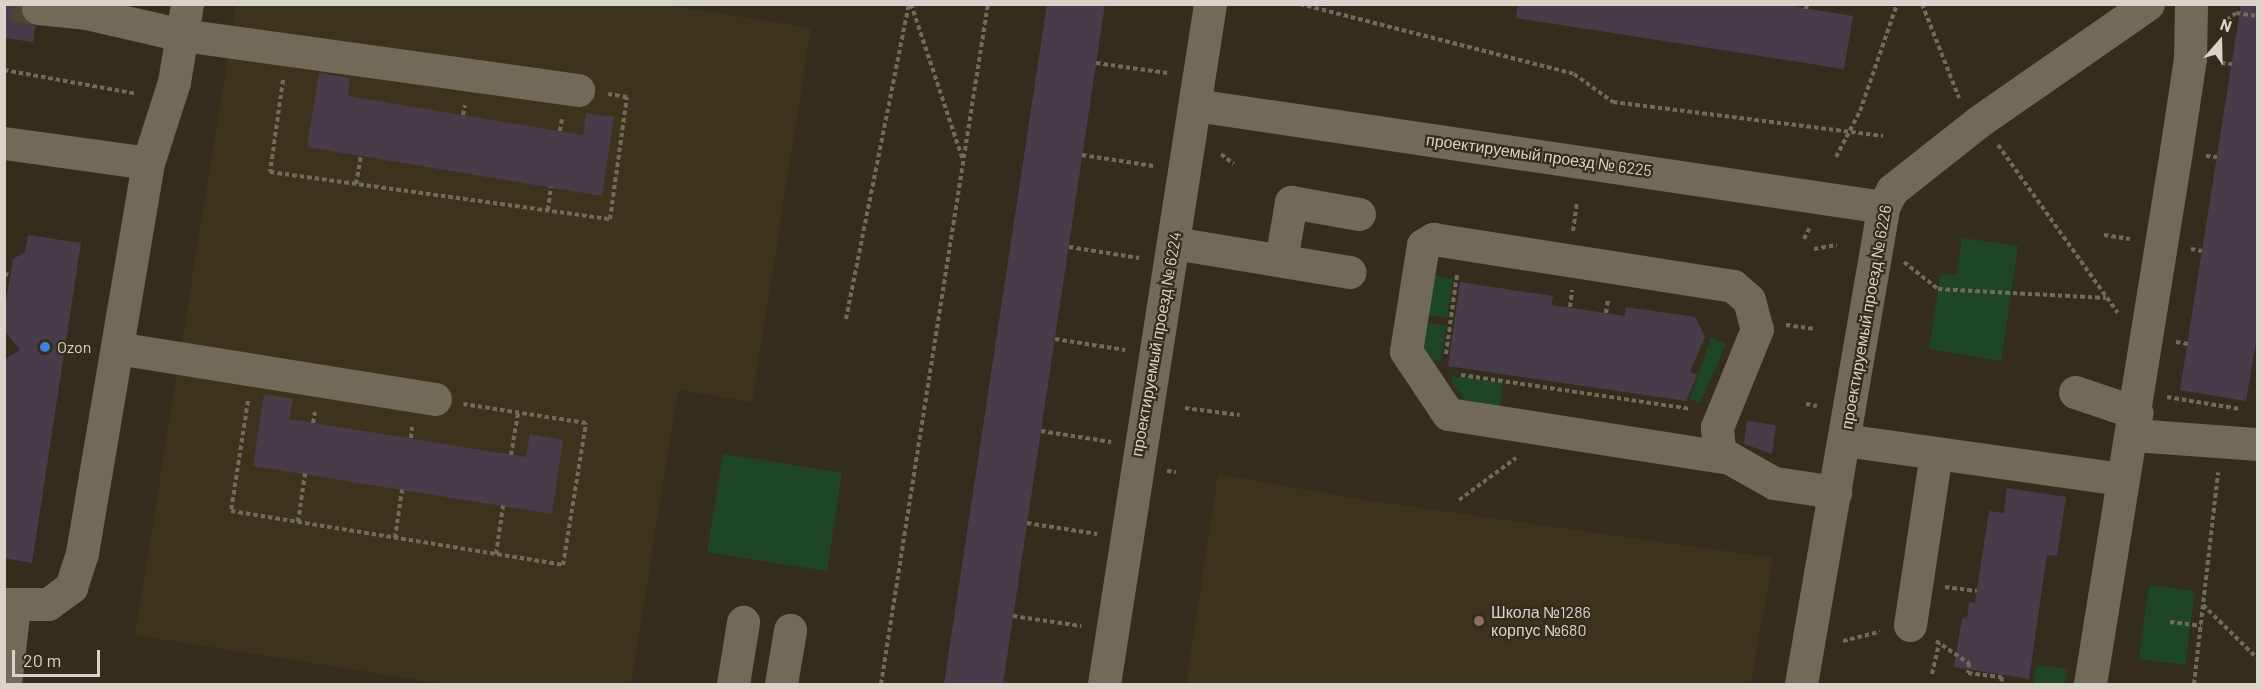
<!DOCTYPE html>
<meta charset="utf-8">
<style>
body{margin:0}
#map{position:relative;width:2262px;height:689px;overflow:hidden;background:#342d1d;font-family:Barlow,sans-serif}
div>[style]{position:absolute}
[style*='--x']{left:calc(var(--x)*1px);top:calc(var(--y)*1px);width:calc(var(--w)*1px);rotate:calc(var(--a)*1deg)}
.built>*{inset:0;background:#3c331c}
.green>*{inset:0;background:#1e4626}
.building>*{inset:0;background:#493c4a}
.minor-tunnel>*{height:33px;margin-top:-16.5px;transform-origin:0;background:repeating-linear-gradient(90deg,#4d4637 0 33px,transparent 0 49px)}
.path>*{height:4px;margin-top:-2px;transform-origin:0;background:repeating-linear-gradient(90deg,#716b5d 0 4.5px,transparent 0 7.5px)}
.minor>*{height:33px;margin:-16.5px;padding:0 16.5px;transform-origin:16.5px;border-radius:16.5px;background:#726a58}
.dots>*{width:16px;height:16px;translate:-50% -50%;box-sizing:border-box;border:3px solid #342d1d;border-radius:50%}
span{translate:-50% -50%;white-space:nowrap;text-align:center;line-height:1.15;-webkit-text-stroke:4.5px #342d1d;paint-order:stroke}
.street-label{font-size:16px;color:#d9d4ca}
.poi-label{font-size:16px;color:#d9d4ca}
.left{translate:0 -50%;text-align:left}
.frame{position:absolute;inset:0;border:6px solid #d9d4ca;pointer-events:none}
.north{position:absolute;left:2190px;top:12px;width:60px;height:60px;-webkit-text-stroke:4px #342d1d;paint-order:stroke;rotate:20deg;font-size:16px;font-weight:700;line-height:24px;text-align:center;color:#d9d4ca}
.north::after{content:'';display:block;margin:auto;width:21px;height:27px;background:#d9d4ca;clip-path:polygon(50% 0,100% 100%,50% 72%,0 100%)}
.scale{position:absolute;left:12px;top:650px;width:88px;height:27px;box-sizing:border-box;border:3px solid #d9d4ca;border-top:0;padding-left:8px;font-size:18px;line-height:21px;white-space:nowrap;color:#d9d4ca;-webkit-text-stroke:4px #342d1d;paint-order:stroke}
</style>
<div id="map">
<div class="built">
<i style="clip-path:polygon(236px 5px,666px 5px,811px 28px,752px 402px,678px 390px,631px 684px,444px 684px,135px 635px)"></i>
<i style="clip-path:polygon(1218px 474px,1364px 500px,1773px 558px,1751px 684px,1186px 684px)"></i>
</div>
<div class="green">
<i style="clip-path:polygon(1962px 238px,2018px 246px,2001px 361px,1929px 349px,1941px 273px,1957px 275px)"></i>
<i style="clip-path:polygon(1431px 275px,1453px 279px,1447px 318px,1425px 315px)"></i>
<i style="clip-path:polygon(1424px 322px,1446px 326px,1441px 361px,1434px 360px,1421px 342px)"></i>
<i style="clip-path:polygon(1711px 337px,1726px 344px,1700px 403px,1690px 399px)"></i>
<i style="clip-path:polygon(1452px 376px,1503px 383px,1500px 406px,1465px 401px,1451px 382px)"></i>
<i style="clip-path:polygon(723px 454px,842px 473px,827px 571px,707px 552px)"></i>
<i style="clip-path:polygon(2149px 585px,2195px 591px,2185px 665px,2139px 659px)"></i>
<i style="clip-path:polygon(2036px 665px,2067px 669px,2065px 684px,2034px 684px)"></i>
</div>
<div class="building">
<i style="clip-path:polygon(4px 4px,20px 4px,21px 16px,35px 26px,33px 42px,4px 38px)"></i>
<i style="clip-path:polygon(1047px 4px,1105px 4px,1003px 684px,944px 684px)"></i>
<i style="clip-path:polygon(1518px 4px,1780px 4px,1853px 16px,1844px 69px,1516px 18px)"></i>
<i style="clip-path:polygon(2241px 4px,2258px 4px,2258px 330px,2246px 401px,2180px 390px)"></i>
<i style="clip-path:polygon(319px 73px,350px 78px,348px 96px,583px 135px,586px 113px,614px 117px,602px 196px,307px 147px)"></i>
<i style="clip-path:polygon(28px 235px,81px 243px,32px 563px,4px 558px,4px 360px,20px 350px,4px 330px,4px 314px,13px 259px,25px 252px)"></i>
<i style="clip-path:polygon(1460px 282px,1553px 296px,1551px 305px,1625px 316px,1626px 307px,1695px 317px,1705px 337px,1690px 372px,1697px 375px,1686px 401px,1448px 366px)"></i>
<i style="clip-path:polygon(264px 394px,293px 399px,289px 419px,526px 457px,530px 434px,563px 440px,552px 514px,253px 466px)"></i>
<i style="clip-path:polygon(1747px 421px,1776px 425px,1772px 454px,1744px 444px)"></i>
<i style="clip-path:polygon(2007px 488px,2066px 497px,2057px 556px,2047px 555px,2029px 679px,1954px 667px,1962px 618px,1967px 619px,1969px 602px,1975px 603px,1989px 511px,2004px 513px)"></i>
</div>
<div class="minor-tunnel">
<i style="--x:13;--y:4;--w:25;--a:9"></i>
</div>
<div class="path">
<i style="--x:911;--y:4;--w:164;--a:71.6"></i>
<i style="--x:1300;--y:4;--w:283;--a:14.3"></i>
<i style="--x:1574;--y:74;--w:48;--a:35.7"></i>
<i style="--x:1613;--y:102;--w:272;--a:7.2"></i>
<i style="--x:1922;--y:4;--w:101;--a:68.5"></i>
<i style="--x:1806;--y:9;--w:5;--a:-79"></i>
<i style="--x:2221;--y:25;--w:19;--a:-39"></i>
<i style="--x:2236;--y:13;--w:22;--a:8"></i>
<i style="--x:1096;--y:63;--w:72;--a:8"></i>
<i style="--x:2221;--y:63;--w:11;--a:5"></i>
<i style="--x:4;--y:70;--w:135;--a:10.2"></i>
<i style="--x:283;--y:80;--w:93;--a:98"></i>
<i style="--x:270;--y:172;--w:343;--a:7.9"></i>
<i style="--x:610;--y:219;--w:123;--a:-82.1"></i>
<i style="--x:627;--y:97;--w:19;--a:-171"></i>
<i style="--x:463;--y:115;--w:10;--a:-79"></i>
<i style="--x:560;--y:131;--w:12;--a:-81"></i>
<i style="--x:1998;--y:145;--w:206;--a:54.5"></i>
<i style="--x:1221;--y:154;--w:16;--a:38"></i>
<i style="--x:1082;--y:155;--w:72;--a:8.8"></i>
<i style="--x:2206;--y:156;--w:11;--a:5"></i>
<i style="--x:1836;--y:157;--w:52;--a:-62.4"></i>
<i style="--x:1860;--y:111;--w:113;--a:-70.9"></i>
<i style="--x:356;--y:184;--w:28;--a:-80"></i>
<i style="--x:548;--y:210;--w:23;--a:-83"></i>
<i style="--x:1573;--y:231;--w:29;--a:-82"></i>
<i style="--x:2104;--y:235;--w:26;--a:9"></i>
<i style="--x:1804;--y:239;--w:13;--a:-63"></i>
<i style="--x:1069;--y:247;--w:71;--a:8.9"></i>
<i style="--x:1814;--y:249;--w:23;--a:-10"></i>
<i style="--x:2191;--y:249;--w:11;--a:10"></i>
<i style="--x:1904;--y:262;--w:43;--a:38.5"></i>
<i style="--x:1938;--y:289;--w:168;--a:3.1"></i>
<i style="--x:4;--y:274;--w:6;--a:9"></i>
<i style="--x:1570;--y:307;--w:17;--a:-83"></i>
<i style="--x:1606;--y:313;--w:14;--a:-82"></i>
<i style="--x:846;--y:319;--w:321;--a:-78.7"></i>
<i style="--x:1786;--y:325;--w:29;--a:8"></i>
<i style="--x:1055;--y:339;--w:71;--a:8.9"></i>
<i style="--x:2176;--y:342;--w:12;--a:9"></i>
<i style="--x:1446;--y:354;--w:80;--a:-82.1"></i>
<i style="--x:1461;--y:375;--w:232;--a:8.4"></i>
<i style="--x:2167;--y:397;--w:74;--a:9.3"></i>
<i style="--x:248;--y:401;--w:111;--a:98.8"></i>
<i style="--x:231;--y:511;--w:336;--a:9.2"></i>
<i style="--x:563;--y:565;--w:144;--a:-80.8"></i>
<i style="--x:586;--y:423;--w:124;--a:-171.2"></i>
<i style="--x:1806;--y:404;--w:11;--a:10"></i>
<i style="--x:1185;--y:408;--w:55;--a:7.3"></i>
<i style="--x:313;--y:423;--w:11;--a:-80"></i>
<i style="--x:1041;--y:431;--w:71;--a:8.9"></i>
<i style="--x:411;--y:438;--w:11;--a:-85"></i>
<i style="--x:511;--y:455;--w:43;--a:-80.5"></i>
<i style="--x:1167;--y:471;--w:9;--a:6"></i>
<i style="--x:1459;--y:500;--w:71;--a:-36.4"></i>
<i style="--x:298;--y:522;--w:49;--a:-81.7"></i>
<i style="--x:1027;--y:523;--w:71;--a:8.9"></i>
<i style="--x:395;--y:538;--w:49;--a:-81.7"></i>
<i style="--x:496;--y:554;--w:49;--a:-81.7"></i>
<i style="--x:1945;--y:587;--w:32;--a:7"></i>
<i style="--x:2203;--y:605;--w:77;--a:44.5"></i>
<i style="--x:1013;--y:616;--w:69;--a:8.4"></i>
<i style="--x:2170;--y:622;--w:31;--a:7"></i>
<i style="--x:1843;--y:641;--w:38;--a:-14"></i>
<i style="--x:1936;--y:641;--w:40;--a:34"></i>
<i style="--x:1969;--y:663;--w:10;--a:96"></i>
<i style="--x:1968;--y:673;--w:34;--a:7"></i>
<i style="--x:2002;--y:677;--w:7;--a:98"></i>
<i style="--x:1932;--y:674;--w:32;--a:-77"></i>
<i style="--x:881;--y:684;--w:688;--a:-81.06"></i>
<i style="--x:2194;--y:684;--w:213;--a:-83.5"></i>
</div>
<div class="minor">
<i style="--x:38;--y:8;--w:48;--a:5.9"></i>
<i style="--x:86;--y:13;--w:98;--a:12.9"></i>
<i style="--x:182;--y:35;--w:400;--a:7.9"></i>
<i style="--x:1195;--y:105;--w:696;--a:8.43"></i>
<i style="--x:4;--y:143;--w:145;--a:7.9"></i>
<i style="--x:1174;--y:243;--w:178;--a:9.4"></i>
<i style="--x:1281;--y:260;--w:59;--a:-80.2"></i>
<i style="--x:1291;--y:202;--w:69;--a:10"></i>
<i style="--x:117;--y:348;--w:322;--a:9.1"></i>
<i style="--x:2075;--y:392;--w:65;--a:18.7"></i>
<i style="--x:2134;--y:435;--w:124;--a:4.2"></i>
<i style="--x:1844;--y:440;--w:279;--a:8"></i>
<i style="--x:1723;--y:457;--w:278;--a:-171.1"></i>
<i style="--x:1448;--y:414;--w:76;--a:-123.7"></i>
<i style="--x:1406;--y:351;--w:107;--a:-80.9"></i>
<i style="--x:1423;--y:245;--w:12;--a:-31"></i>
<i style="--x:1433;--y:239;--w:304;--a:8.9"></i>
<i style="--x:1733;--y:286;--w:21;--a:41"></i>
<i style="--x:1749;--y:300;--w:30;--a:75"></i>
<i style="--x:1757;--y:329;--w:106;--a:112.2"></i>
<i style="--x:1717;--y:427;--w:25;--a:85"></i>
<i style="--x:1719;--y:452;--w:63;--a:29.4"></i>
<i style="--x:1774;--y:483;--w:62;--a:8.4"></i>
<i style="--x:4;--y:604;--w:44;--a:0"></i>
<i style="--x:48;--y:604;--w:29;--a:-36"></i>
<i style="--x:71;--y:587;--w:36;--a:-72"></i>
<i style="--x:82;--y:553;--w:396;--a:-80.4"></i>
<i style="--x:148;--y:163;--w:85;--a:-72.2"></i>
<i style="--x:174;--y:82;--w:79;--a:-80.5"></i>
<i style="--x:1910;--y:625;--w:174;--a:-81.4"></i>
<i style="--x:5;--y:684;--w:79;--a:-83.4"></i>
<i style="--x:733;--y:684;--w:63;--a:-80.8"></i>
<i style="--x:781;--y:684;--w:55;--a:-80.5"></i>
<i style="--x:1104;--y:684;--w:688;--a:-81.14"></i>
<i style="--x:1801;--y:684;--w:484;--a:-80.2"></i>
<i style="--x:1883;--y:207;--w:19;--a:-62"></i>
<i style="--x:1892;--y:190;--w:110;--a:-38.3"></i>
<i style="--x:1978;--y:122;--w:207;--a:-34.8"></i>
<i style="--x:2090;--y:684;--w:540;--a:-80.83"></i>
<i style="--x:2176;--y:151;--w:94;--a:-81.4"></i>
<i style="--x:2190;--y:58;--w:54;--a:-88.9"></i>
</div>
<div class="dots">
<i style="left:45px;top:347px;background:#3f7fe0"></i>
<i style="left:1479px;top:621px;background:#8d6e63"></i>
</div>
<div class="street-label">
<span style="left:1539px;top:155px;rotate:8deg">проектируемый проезд № 6225</span>
<span style="left:1866px;top:317px;rotate:-80deg">проектируемый проезд № 6226</span>
<span style="left:1156px;top:344px;rotate:-80deg">проектируемый проезд № 6224</span>
</div>
<div class="poi-label">
<span class="left" style="left:57px;top:347px">Ozon</span>
<span class="left" style="left:1491px;top:621px">Школа №1286<br>корпус №680</span>
</div>
<div class="frame"></div>
<div class="north">N</div>
<div class="scale">20 m</div>
</div>
